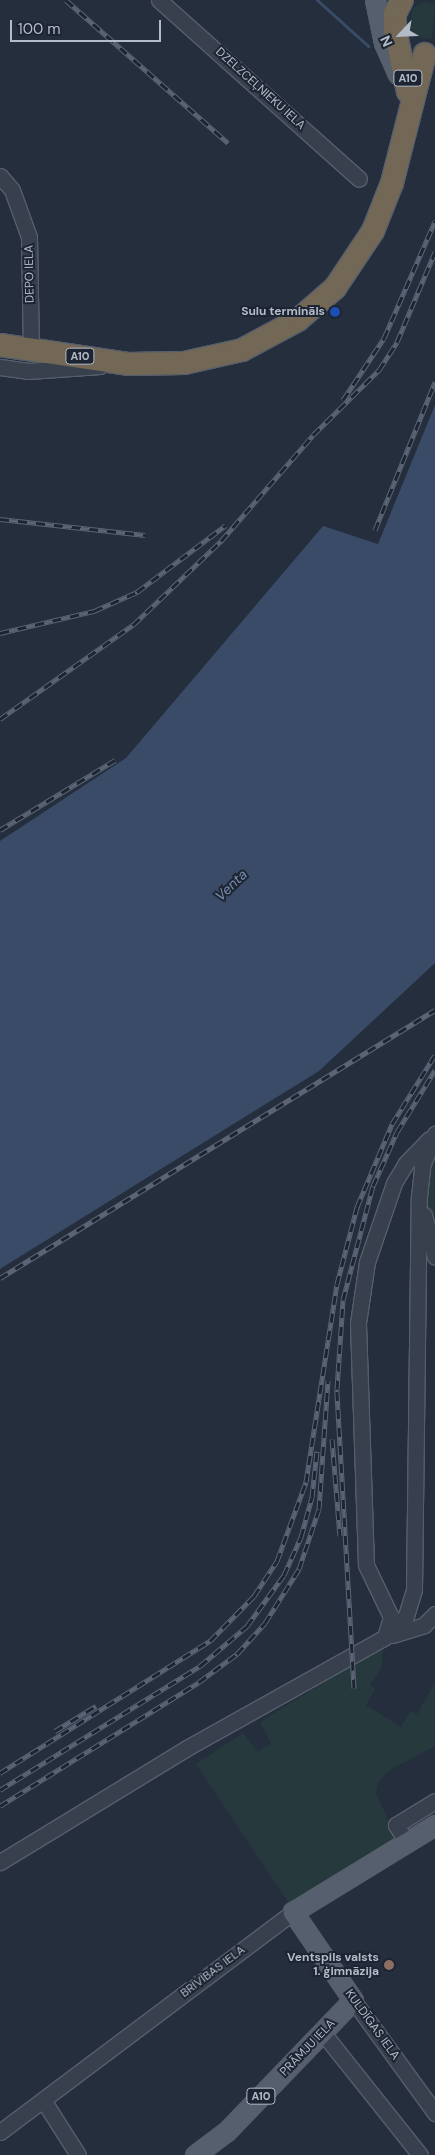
<!DOCTYPE html>
<meta charset="utf-8">
<style>
body{margin:0}
#map{position:relative;width:435px;height:2155px;overflow:hidden;background:#242e3d;font-family:"DM Sans",sans-serif}
div>[style]{position:absolute}
[style*='--x']{left:calc(var(--x)*1px);top:calc(var(--y)*1px);width:calc(var(--w)*1px);rotate:calc(var(--a)*1deg)}
.green>*{inset:0;background:#263a3e}
.water>*{inset:0;background:#394b66}
.stream>*{height:3px;margin:-1.5px;padding:0 1.5px;transform-origin:1.5px;border-radius:1.5px;background:#394b66}
.roads{filter:drop-shadow(1px 0 #565e6b) drop-shadow(-1px 0 #565e6b) drop-shadow(0 1px #565e6b) drop-shadow(0 -1px #565e6b)}
.minor>*{height:15px;margin:-7.5px;padding:0 7.5px;transform-origin:7.5px;border-radius:7.5px;background:#38404d}
.major>*{height:19px;margin:-9.5px;padding:0 9.5px;transform-origin:9.5px;border-radius:9.5px;background:#565f6d}
.highway>*{height:22px;margin:-11px;padding:0 11px;transform-origin:11px;border-radius:11px;background:#736855}
.rail>*{height:5px;margin-top:-2.5px;transform-origin:0;background:repeating-linear-gradient(90deg,#1d2532 0 9px,#5a6474 0 18px);box-sizing:border-box;border-block:1px solid #5a6474}
.dots>*{width:14px;height:14px;translate:-50% -50%;box-sizing:border-box;border:2px solid #1d2532;border-radius:50%}
span{translate:-50% -50%;white-space:nowrap;text-align:center;line-height:1.15;-webkit-text-stroke:4px #1d2532;paint-order:stroke}
.shield-label span{padding:1px 4px;background:#1d2532;border:1px solid;border-radius:4px;-webkit-text-stroke-width:0}
.shield-label{font-size:11px;color:#b3bbc8;font-weight:700}
.street-label{font-size:12px;color:#b3bbc8}
.poi-label{font-size:12px;color:#b3bbc8;font-weight:700}
.right{translate:-100% -50%;text-align:right}
.water-label{font-size:14px;color:#7c90b0;font-style:italic}
.north{position:absolute;left:375px;top:10px;width:50px;height:50px;-webkit-text-stroke:4px #1d2532;paint-order:stroke;rotate:245deg;font-size:14px;font-weight:700;line-height:20px;text-align:center;color:#b3bbc8}
.north::after{content:'';display:block;margin:auto;width:18px;height:22px;background:#b3bbc8;clip-path:polygon(50% 0,100% 100%,50% 72%,0 100%)}
.scale{position:absolute;left:10px;top:20px;width:151px;height:22px;box-sizing:border-box;border:2px solid #b3bbc8;border-top:0;padding-left:6px;font-size:15px;line-height:18px;white-space:nowrap;color:#b3bbc8;-webkit-text-stroke:4px #1d2532;paint-order:stroke}
</style>
<div id="map">
<div class="green">
<i style="clip-path:polygon(425px 2px,435px 4px,432px 39px,419px 37px,409px 27px,413px 8px)"></i>
<i style="clip-path:polygon(435px 1144px,435px 1242px,427px 1213px,427px 1170px)"></i>
<i style="clip-path:polygon(383px 1646px,382px 1666px,370px 1685px,375px 1689px,366px 1705px,401px 1727px,410px 1711px,417px 1714px,435px 1683px,435px 1746px,388px 1771px,378px 1783px,376px 1793px,396px 1838px,290px 1905px,196px 1764px,243px 1733px,258px 1752px,271px 1743px,260px 1722px)"></i>
</div>
<div class="water">
<i style="clip-path:polygon(435px 405px,435px 963px,319px 1071px,0 1269px,0 841px,126px 758px,323px 526px,378px 544px)"></i>
</div>
<div class="stream">
<i style="--x:317;--y:0;--w:69;--a:42"></i>
</div>
<div class="roads">
<div class="minor">
<i style="--x:159;--y:0;--w:268;--a:41.8"></i>
<i style="--x:0;--y:176;--w:18;--a:49"></i>
<i style="--x:12;--y:190;--w:50;--a:70.1"></i>
<i style="--x:29;--y:237;--w:112;--a:89"></i>
<i style="--x:0;--y:367;--w:28;--a:8"></i>
<i style="--x:28;--y:371;--w:72;--a:-4"></i>
<i style="--x:424;--y:1215;--w:43;--a:75.3"></i>
<i style="--x:392;--y:1635;--w:34;--a:-17"></i>
<i style="--x:424;--y:1625;--w:16;--a:-45"></i>
<i style="--x:385;--y:1637;--w:21;--a:-73"></i>
<i style="--x:391;--y:1617;--w:58;--a:-115.7"></i>
<i style="--x:366;--y:1565;--w:242;--a:-91.9"></i>
<i style="--x:358;--y:1323;--w:62;--a:-81.6"></i>
<i style="--x:367;--y:1262;--w:83;--a:-71.1"></i>
<i style="--x:394;--y:1183;--w:23;--a:-59"></i>
<i style="--x:406;--y:1163;--w:33;--a:-46"></i>
<i style="--x:406;--y:1841;--w:19;--a:-122"></i>
<i style="--x:396;--y:1825;--w:46;--a:-31.6"></i>
<i style="--x:0;--y:1862;--w:217;--a:-31.4"></i>
<i style="--x:185;--y:1749;--w:229;--a:-29.2"></i>
<i style="--x:385;--y:1637;--w:30;--a:-45"></i>
<i style="--x:406;--y:1616;--w:27;--a:-73"></i>
<i style="--x:414;--y:1590;--w:393;--a:-89.3"></i>
<i style="--x:419;--y:1197;--w:31;--a:-84"></i>
<i style="--x:422;--y:1166;--w:35;--a:-68"></i>
<i style="--x:353;--y:2000;--w:140;--a:54"></i>
<i style="--x:323;--y:2033;--w:156;--a:51.5"></i>
<i style="--x:43;--y:2100;--w:65;--a:57.5"></i>
<i style="--x:0;--y:2132;--w:366;--a:-36.9"></i>
</div>
<div class="major">
<i style="--x:375;--y:0;--w:44;--a:78.2"></i>
<i style="--x:384;--y:43;--w:34;--a:66"></i>
<i style="--x:195;--y:2155;--w:39;--a:-37"></i>
<i style="--x:226;--y:2132;--w:183;--a:-46.1"></i>
<i style="--x:353;--y:2000;--w:107;--a:-124.3"></i>
<i style="--x:293;--y:1912;--w:167;--a:-31.5"></i>
</div>
<div class="highway">
<i style="--x:402;--y:0;--w:16;--a:117"></i>
<i style="--x:395;--y:14;--w:15;--a:90"></i>
<i style="--x:395;--y:29;--w:64;--a:78.3"></i>
<i style="--x:0;--y:345;--w:129;--a:8.4"></i>
<i style="--x:128;--y:364;--w:56;--a:-1"></i>
<i style="--x:184;--y:363;--w:59;--a:-12.6"></i>
<i style="--x:242;--y:350;--w:64;--a:-28.2"></i>
<i style="--x:298;--y:320;--w:49;--a:-40.9"></i>
<i style="--x:335;--y:288;--w:69;--a:-56.3"></i>
<i style="--x:373;--y:231;--w:52;--a:-68.4"></i>
<i style="--x:392;--y:183;--w:133;--a:-75.7"></i>
</div>
</div>
<div class="rail">
<i style="--x:66;--y:0;--w:216;--a:41.4"></i>
<i style="--x:343;--y:400;--w:74;--a:-56.5"></i>
<i style="--x:384;--y:338;--w:128;--a:-66.4"></i>
<i style="--x:0;--y:519;--w:146;--a:6.3"></i>
<i style="--x:375;--y:530;--w:160;--a:-67.9"></i>
<i style="--x:0;--y:633;--w:97;--a:-13.2"></i>
<i style="--x:94;--y:611;--w:47;--a:-23.8"></i>
<i style="--x:137;--y:592;--w:111;--a:-37"></i>
<i style="--x:0;--y:719;--w:163;--a:-35.3"></i>
<i style="--x:133;--y:625;--w:122;--a:-43.7"></i>
<i style="--x:221;--y:541;--w:140;--a:-49"></i>
<i style="--x:313;--y:435;--w:93;--a:-44.6"></i>
<i style="--x:379;--y:370;--w:33;--a:-57"></i>
<i style="--x:397;--y:342;--w:98;--a:-67.1"></i>
<i style="--x:0;--y:830;--w:135;--a:-31.3"></i>
<i style="--x:0;--y:1278;--w:511;--a:-31.64"></i>
<i style="--x:332;--y:1439;--w:97;--a:85.3"></i>
<i style="--x:354;--y:1688;--w:299;--a:-93.3"></i>
<i style="--x:337;--y:1389;--w:89;--a:-86.1"></i>
<i style="--x:343;--y:1300;--w:118;--a:-75.3"></i>
<i style="--x:373;--y:1186;--w:59;--a:-66"></i>
<i style="--x:397;--y:1132;--w:73;--a:-58.5"></i>
<i style="--x:55;--y:1731;--w:48;--a:-31.4"></i>
<i style="--x:0;--y:1773;--w:248;--a:-32.2"></i>
<i style="--x:210;--y:1641;--w:63;--a:-45.6"></i>
<i style="--x:254;--y:1596;--w:42;--a:-56.7"></i>
<i style="--x:277;--y:1561;--w:84;--a:-69.8"></i>
<i style="--x:306;--y:1482;--w:200;--a:-81.1"></i>
<i style="--x:337;--y:1284;--w:80;--a:-75.4"></i>
<i style="--x:357;--y:1207;--w:90;--a:-67.1"></i>
<i style="--x:392;--y:1124;--w:81;--a:-58.1"></i>
<i style="--x:0;--y:1790;--w:235;--a:-31.8"></i>
<i style="--x:200;--y:1666;--w:62;--a:-40.4"></i>
<i style="--x:247;--y:1626;--w:63;--a:-54"></i>
<i style="--x:284;--y:1575;--w:42;--a:-65.9"></i>
<i style="--x:301;--y:1537;--w:41;--a:-74.6"></i>
<i style="--x:312;--y:1497;--w:46;--a:-83.8"></i>
<i style="--x:0;--y:1806;--w:234;--a:-31.9"></i>
<i style="--x:199;--y:1682;--w:47;--a:-36.4"></i>
<i style="--x:237;--y:1654;--w:42;--a:-47.9"></i>
<i style="--x:265;--y:1623;--w:64;--a:-57.8"></i>
<i style="--x:299;--y:1569;--w:63;--a:-71.6"></i>
<i style="--x:319;--y:1509;--w:129;--a:-86"></i>
</div>
<div class="dots">
<i style="left:335px;top:312px;background:#1a4fb4"></i>
<i style="left:389px;top:1965px;background:#8d6e63"></i>
</div>
<div class="shield-label">
<span style="left:408px;top:78px">A10</span>
<span style="left:80px;top:356px">A10</span>
<span style="left:261px;top:2096px">A10</span>
</div>
<div class="street-label">
<span style="left:260px;top:89px;rotate:42deg">DZELZCEĻNIEKU IELA</span>
<span style="left:30px;top:274px;rotate:-91deg">DEPO IELA</span>
<span style="left:213px;top:1972px;rotate:-37deg">BRĪVĪBAS IELA</span>
<span style="left:372px;top:2025px;rotate:54deg">KULDĪGAS IELA</span>
<span style="left:308px;top:2048px;rotate:-46deg">PRĀMJU IELA</span>
</div>
<div class="poi-label">
<span class="right" style="left:325px;top:312px">Sulu termināls</span>
<span class="right" style="left:379px;top:1965px">Ventspils valsts<br>1. ģimnāzija</span>
</div>
<div class="water-label">
<span style="left:231px;top:885px;rotate:-44deg">Venta</span>
</div>
<div class="north">N</div>
<div class="scale">100 m</div>
</div>
